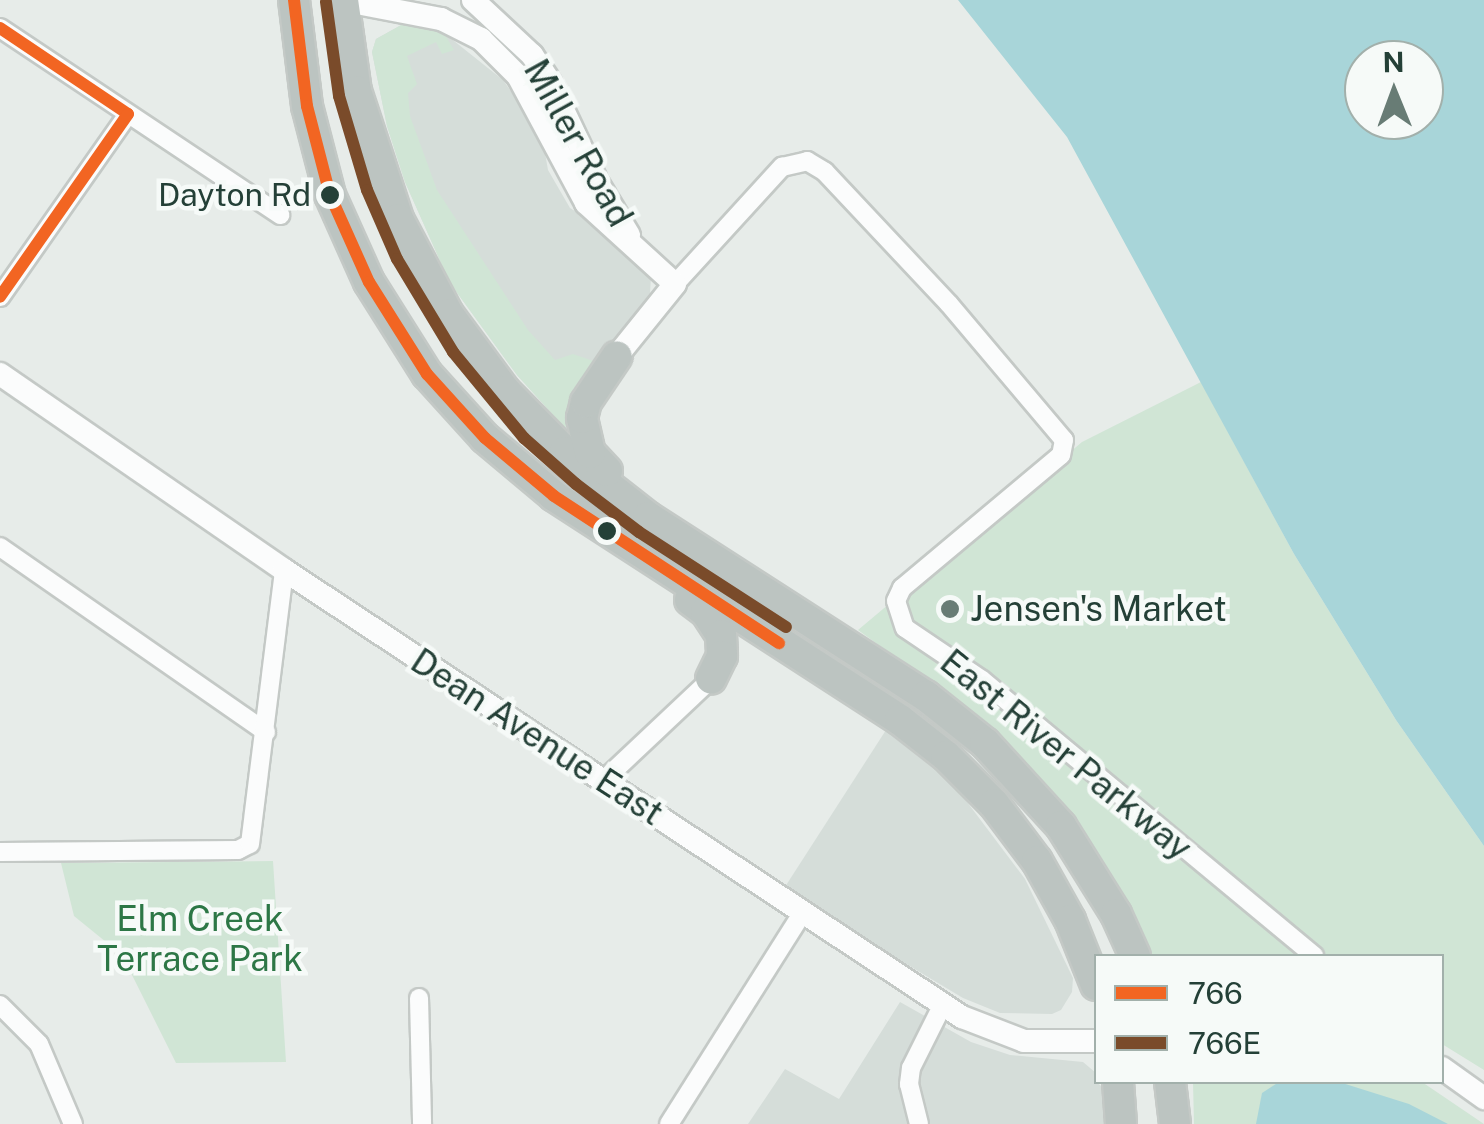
<!DOCTYPE html>
<style>
body{margin:0}
#map{position:relative;width:1484px;height:1124px;overflow:hidden;background:#e7ece9;font-family:"Public Sans",sans-serif}
div>[style]{position:absolute}
[style*='--x']{left:calc(var(--x)*1px);top:calc(var(--y)*1px);width:calc(var(--w)*1px);rotate:calc(var(--a)*1deg)}
.built>*{inset:0;background:#d5ddd9}
.green>*{inset:0;background:#d0e5d5}
.water>*{inset:0;background:#a8d5d9}
.roads{filter:drop-shadow(2px 0 #c4c9c6) drop-shadow(-2px 0 #c4c9c6) drop-shadow(0 2px #c4c9c6) drop-shadow(0 -2px #c4c9c6)}
.street>*{height:18px;margin:-9px;padding:0 9px;transform-origin:9px;border-radius:9px;background:#fbfcfc}
.secondary>*{height:22px;margin:-11px;padding:0 11px;transform-origin:11px;border-radius:11px;background:#fbfcfc}
.highway>*{height:30px;margin:-15px;padding:0 15px;transform-origin:15px;border-radius:15px;background:#bcc4c1}
.bus-1>*{height:12px;margin:-6px;padding:0 6px;transform-origin:6px;border-radius:6px;background:#f26522}
.bus-2>*{height:12px;margin:-6px;padding:0 6px;transform-origin:6px;border-radius:6px;background:#7a4b2a}
.dots>*{width:28px;height:28px;translate:-50% -50%;box-sizing:border-box;border:5px solid #f6faf8;border-radius:50%}
span{translate:-50% -50%;white-space:nowrap;text-align:center;line-height:1.15;-webkit-text-stroke:9px #f6faf8;paint-order:stroke}
.bus-label{font-size:32px;color:#244037}
.right{translate:-100% -50%;text-align:right}
.street-label{font-size:35px;color:#244037}
.poi-label{font-size:35px;color:#244037}
.left{translate:0 -50%;text-align:left}
.park-label{font-size:35px;color:#2d7746}
.legend{position:absolute;left:1094px;top:954px;width:350px;height:130px;box-sizing:border-box;background:#f6faf8;border:2px solid #a2b0ab;margin:0;padding:12px 18px;list-style:none;font-size:30px;color:#244037}
.legend li{display:flex;align-items:center;gap:20px;height:50px}
.legend b{width:50px;border:2px solid #a2b0ab}
.north{position:absolute;left:1344px;top:40px;width:100px;height:100px;box-sizing:border-box;background:#f6faf8;border:2px solid #a2b0ab;border-radius:50%;rotate:359deg;font-size:28px;font-weight:700;line-height:40px;text-align:center;color:#244037}
.north::after{content:'';display:block;margin:auto;width:35px;height:45px;background:#687c75;clip-path:polygon(50% 0,100% 100%,50% 72%,0 100%)}
</style>
<div id="map">
<div class="built">
<i style="clip-path:polygon(403px 24px,444px 33px,503px 80px,542px 136px,548px 170px,570px 208px,592px 222px,651px 276px,650px 294px,565px 428px,517px 375px,450px 283px,405px 182px,387px 126px,372px 52px,376px 39px)"></i>
<i style="clip-path:polygon(886px 730px,918px 751px,955px 786px,1025px 879px,1073px 978px,1072px 992px,1061px 1010px,1052px 1014px,1000px 1013px,963px 998px,783px 890px)"></i>
<i style="clip-path:polygon(900px 1002px,971px 1042px,1010px 1055px,1083px 1062px,1096px 1073px,1096px 1082px,1105px 1089px,1106px 1124px,748px 1124px,785px 1069px,839px 1099px)"></i>
</div>
<div class="green">
<i style="clip-path:polygon(403px 24px,444px 33px,454px 50px,442px 54px,436px 42px,407px 56px,417px 84px,408px 93px,410px 116px,437px 190px,528px 330px,555px 360px,573px 354px,602px 364px,565px 428px,517px 375px,450px 283px,405px 182px,387px 126px,372px 52px,376px 39px)"></i>
<i style="clip-path:polygon(1201px 382px,1294px 554px,1396px 720px,1484px 846px,1484px 1070px,1442px 1044px,1442px 956px,1151px 956px,1109px 873px,1066px 806px,989px 725px,858px 630px,1082px 442px)"></i>
<i style="clip-path:polygon(273px 861px,286px 1062px,176px 1063px,122px 955px,74px 916px,61px 863px)"></i>
<i style="clip-path:polygon(1193px 1082px,1422px 1082px,1484px 1124px,1194px 1124px)"></i>
</div>
<div class="water">
<i style="clip-path:polygon(evenodd,958px 0,1484px 0,1484px 846px,1396px 720px,1294px 554px,1067px 137px,958px 0,1364px 60px,1424px 60px,1424px 120px,1364px 120px,1364px 60px)"></i>
<i style="clip-path:polygon(1279px 1082px,1339px 1082px,1409px 1104px,1448px 1124px,1256px 1124px,1262px 1093px)"></i>
</div>
<div class="roads">
<div class="street">
<i style="--x:0;--y:28;--w:337;--a:33.7"></i>
<i style="--x:675;--y:284;--w:159;--a:-47.6"></i>
<i style="--x:782;--y:167;--w:26;--a:-13"></i>
<i style="--x:807;--y:161;--w:21;--a:31"></i>
<i style="--x:825;--y:172;--w:181;--a:46.8"></i>
<i style="--x:949;--y:304;--w:178;--a:49.8"></i>
<i style="--x:1064;--y:440;--w:15;--a:101"></i>
<i style="--x:1061;--y:455;--w:207;--a:140.1"></i>
<i style="--x:902;--y:588;--w:14;--a:115"></i>
<i style="--x:896;--y:601;--w:28;--a:72"></i>
<i style="--x:905;--y:628;--w:93;--a:34"></i>
<i style="--x:982;--y:680;--w:432;--a:39.7"></i>
<i style="--x:0;--y:297;--w:223;--a:-55"></i>
<i style="--x:0;--y:547;--w:324;--a:34.8"></i>
<i style="--x:604;--y:780;--w:147;--a:-43.3"></i>
<i style="--x:0;--y:852;--w:238;--a:-0.5"></i>
<i style="--x:238;--y:850;--w:13;--a:-27"></i>
<i style="--x:250;--y:844;--w:276;--a:-82.9"></i>
<i style="--x:419;--y:998;--w:126;--a:88.6"></i>
<i style="--x:0;--y:1005;--w:55;--a:45"></i>
<i style="--x:39;--y:1044;--w:87;--a:67"></i>
<i style="--x:669;--y:1124;--w:249;--a:-57.7"></i>
<i style="--x:919;--y:1124;--w:41;--a:-104"></i>
<i style="--x:909;--y:1084;--w:16;--a:-83"></i>
<i style="--x:911;--y:1068;--w:72;--a:-63.4"></i>
</div>
<div class="secondary">
<i style="--x:341;--y:0;--w:102;--a:10.8"></i>
<i style="--x:441;--y:19;--w:45;--a:26.6"></i>
<i style="--x:481;--y:39;--w:52;--a:45"></i>
<i style="--x:518;--y:76;--w:144;--a:61.8"></i>
<i style="--x:586;--y:203;--w:120;--a:42.3"></i>
<i style="--x:675;--y:284;--w:92;--a:128.9"></i>
<i style="--x:473;--y:0;--w:81;--a:43"></i>
<i style="--x:532;--y:55;--w:32;--a:56"></i>
<i style="--x:550;--y:82;--w:110;--a:64.8"></i>
<i style="--x:597;--y:182;--w:62;--a:58.9"></i>
<i style="--x:0;--y:374;--w:345;--a:34.6"></i>
<i style="--x:284;--y:570;--w:812;--a:33.4"></i>
<i style="--x:962;--y:1017;--w:66;--a:21.2"></i>
<i style="--x:1024;--y:1041;--w:72;--a:0"></i>
<i style="--x:1442;--y:1068;--w:52;--a:35.5"></i>
</div>
<div class="highway">
<i style="--x:294;--y:0;--w:107;--a:83"></i>
<i style="--x:307;--y:106;--w:92;--a:75.5"></i>
<i style="--x:330;--y:195;--w:95;--a:65.9"></i>
<i style="--x:369;--y:282;--w:109;--a:57.8"></i>
<i style="--x:427;--y:374;--w:86;--a:47.8"></i>
<i style="--x:485;--y:438;--w:90;--a:40"></i>
<i style="--x:554;--y:496;--w:412;--a:32.9"></i>
<i style="--x:900;--y:720;--w:58;--a:38"></i>
<i style="--x:946;--y:756;--w:68;--a:45"></i>
<i style="--x:994;--y:804;--w:71;--a:53"></i>
<i style="--x:1037;--y:861;--w:68;--a:60.8"></i>
<i style="--x:1070;--y:920;--w:70;--a:68.2"></i>
<i style="--x:343;--y:0;--w:92;--a:81.9"></i>
<i style="--x:356;--y:91;--w:135;--a:71.8"></i>
<i style="--x:398;--y:219;--w:107;--a:62.2"></i>
<i style="--x:448;--y:314;--w:96;--a:53.5"></i>
<i style="--x:505;--y:391;--w:86;--a:45.5"></i>
<i style="--x:565;--y:452;--w:105;--a:38.1"></i>
<i style="--x:648;--y:517;--w:331;--a:32.8"></i>
<i style="--x:926;--y:696;--w:75;--a:38.5"></i>
<i style="--x:985;--y:743;--w:113;--a:47.5"></i>
<i style="--x:1061;--y:826;--w:104;--a:58"></i>
<i style="--x:1116;--y:914;--w:46;--a:65.7"></i>
<i style="--x:607;--y:471;--w:25;--a:-133"></i>
<i style="--x:590;--y:453;--w:36;--a:-103"></i>
<i style="--x:582;--y:418;--w:16;--a:-76"></i>
<i style="--x:586;--y:402;--w:55;--a:-56"></i>
<i style="--x:690;--y:600;--w:20;--a:37"></i>
<i style="--x:706;--y:612;--w:27;--a:57"></i>
<i style="--x:721;--y:635;--w:21;--a:87"></i>
<i style="--x:722;--y:656;--w:25;--a:116"></i>
<i style="--x:1118;--y:1082;--w:42;--a:85.9"></i>
<i style="--x:1170;--y:1082;--w:42;--a:83.2"></i>
</div>
</div>
<div class="bus-1">
<i style="--x:294;--y:0;--w:107;--a:83"></i>
<i style="--x:307;--y:106;--w:92;--a:75.5"></i>
<i style="--x:330;--y:195;--w:95;--a:65.9"></i>
<i style="--x:369;--y:282;--w:109;--a:57.8"></i>
<i style="--x:427;--y:374;--w:86;--a:47.8"></i>
<i style="--x:485;--y:438;--w:90;--a:40"></i>
<i style="--x:554;--y:496;--w:269;--a:33.2"></i>
<i style="--x:0;--y:28;--w:154;--a:33.9"></i>
<i style="--x:128;--y:114;--w:223;--a:125"></i>
</div>
<div class="bus-2">
<i style="--x:326;--y:2;--w:95;--a:82.1"></i>
<i style="--x:339;--y:96;--w:98;--a:73.4"></i>
<i style="--x:367;--y:190;--w:75;--a:66.5"></i>
<i style="--x:397;--y:259;--w:109;--a:58.9"></i>
<i style="--x:453;--y:352;--w:112;--a:50.5"></i>
<i style="--x:524;--y:438;--w:69;--a:41.5"></i>
<i style="--x:576;--y:484;--w:79;--a:37.3"></i>
<i style="--x:639;--y:532;--w:175;--a:32.9"></i>
</div>
<div class="dots">
<i style="left:330px;top:195px;background:#244037"></i>
<i style="left:607px;top:531px;background:#244037"></i>
<i style="left:950px;top:609px;background:#687c75"></i>
</div>
<div class="bus-label">
<span class="right" style="left:311px;top:195px">Dayton Rd</span>
</div>
<div class="street-label">
<span style="left:578px;top:143px;rotate:61deg">Miller Road</span>
<span style="left:537px;top:737px;rotate:33deg">Dean Avenue East</span>
<span style="left:1066px;top:755px;rotate:39deg">East River Parkway</span>
</div>
<div class="poi-label">
<span class="left" style="left:970px;top:609px">Jensen's Market</span>
</div>
<div class="park-label">
<span style="left:200px;top:939px">Elm Creek<br>Terrace Park</span>
</div>
<ul class="legend">
<li><b style="height:12px;background:#f26522"></b>766</li>
<li><b style="height:12px;background:#7a4b2a"></b>766E</li>
</ul>
<div class="north">N</div>
</div>
